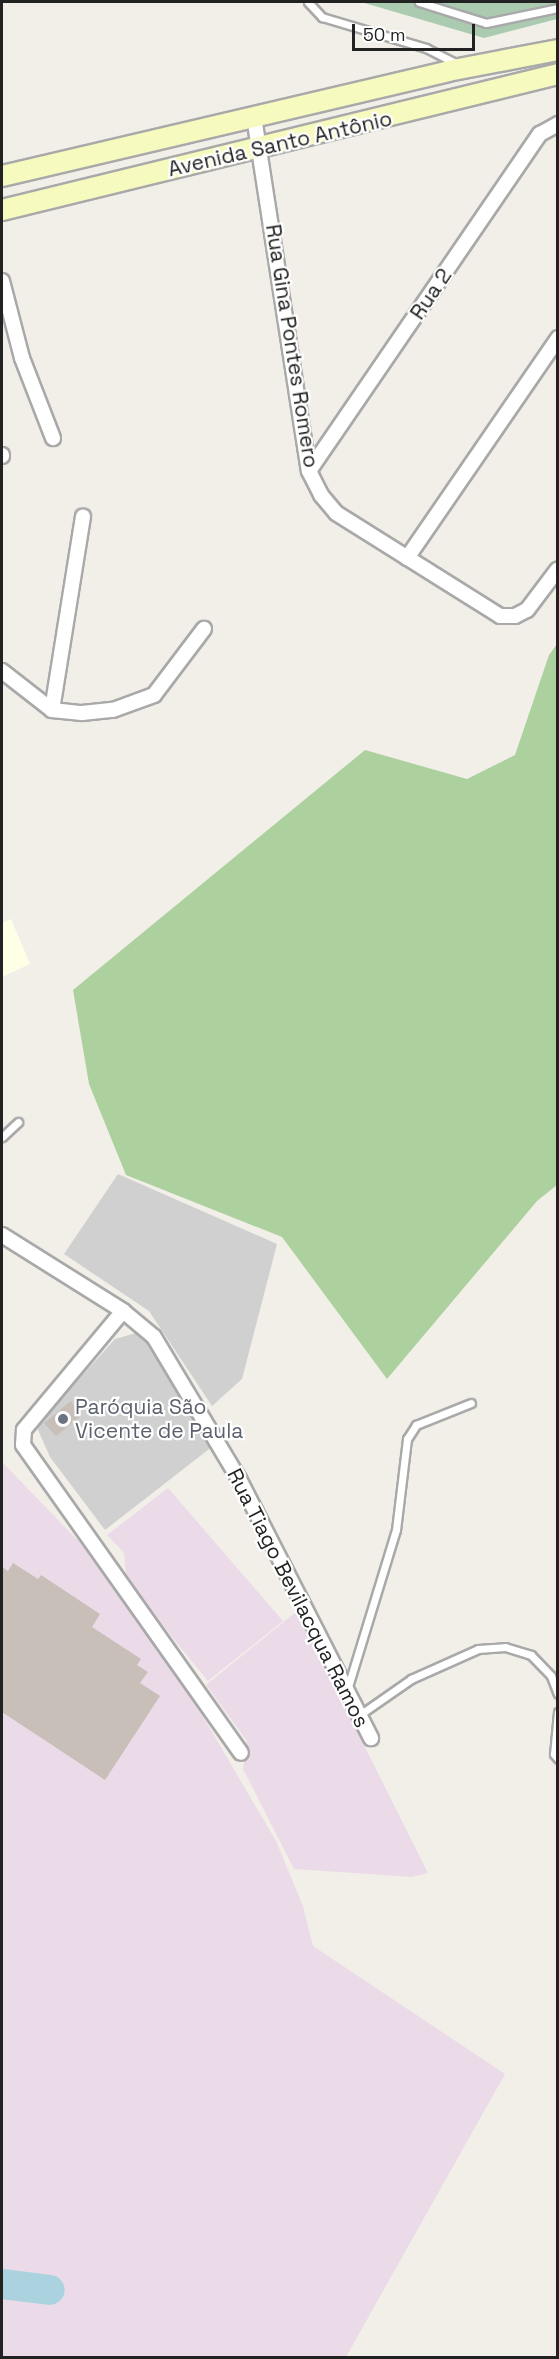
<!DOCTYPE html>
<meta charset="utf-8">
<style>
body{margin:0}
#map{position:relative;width:559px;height:2359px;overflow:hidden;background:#f2efe9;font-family:"Space Grotesk",sans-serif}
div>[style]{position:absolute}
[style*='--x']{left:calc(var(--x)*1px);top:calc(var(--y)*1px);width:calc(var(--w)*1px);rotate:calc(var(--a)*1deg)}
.industrial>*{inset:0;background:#ebdbe8}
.education>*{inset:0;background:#ffffe5}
.religious>*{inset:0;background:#d0d0d0}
.forest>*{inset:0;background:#add19e}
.cemetery>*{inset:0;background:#aacbaf}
.river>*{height:30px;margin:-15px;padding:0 15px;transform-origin:15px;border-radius:15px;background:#aad3df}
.building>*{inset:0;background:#c7bfb8}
.roads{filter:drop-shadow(2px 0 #a9a9a9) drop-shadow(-2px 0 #a9a9a9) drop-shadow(0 2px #a9a9a9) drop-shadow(0 -2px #a9a9a9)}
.service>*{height:7px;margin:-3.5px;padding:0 3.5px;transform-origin:3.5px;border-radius:3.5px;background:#fff}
.minor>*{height:14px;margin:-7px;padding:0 7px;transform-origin:7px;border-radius:7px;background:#fff}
.secondary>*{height:20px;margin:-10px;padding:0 10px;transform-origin:10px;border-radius:10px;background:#f7fabf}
.dots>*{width:16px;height:16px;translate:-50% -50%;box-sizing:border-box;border:3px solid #fff;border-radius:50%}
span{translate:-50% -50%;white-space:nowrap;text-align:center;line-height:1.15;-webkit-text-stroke:4.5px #fff;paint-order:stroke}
.street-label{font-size:21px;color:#222}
.worship-label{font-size:21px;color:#5b616d}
.left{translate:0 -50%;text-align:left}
.frame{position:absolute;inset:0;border:3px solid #222;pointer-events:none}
.scale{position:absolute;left:352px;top:24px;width:123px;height:27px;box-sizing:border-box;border:3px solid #222;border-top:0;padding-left:8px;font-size:18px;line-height:21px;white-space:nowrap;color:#222;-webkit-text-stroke:4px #fff;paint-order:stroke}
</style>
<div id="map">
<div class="industrial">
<i style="clip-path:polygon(2px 1462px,94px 1557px,174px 1667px,276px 1841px,303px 1906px,313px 1946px,505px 2074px,346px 2357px,2px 2357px)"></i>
<i style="clip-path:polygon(168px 1488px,283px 1621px,208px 1681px,127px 1582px,124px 1553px,107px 1535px)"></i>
<i style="clip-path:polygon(297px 1611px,428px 1873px,412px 1877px,294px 1869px,243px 1769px,247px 1741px,206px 1685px)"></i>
</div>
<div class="education">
<i style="clip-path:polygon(11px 919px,30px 964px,2px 977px,2px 923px)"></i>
</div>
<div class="religious">
<i style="clip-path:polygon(118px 1174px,277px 1244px,242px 1379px,212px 1406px,149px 1311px,64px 1254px)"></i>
<i style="clip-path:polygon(136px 1333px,155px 1349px,213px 1446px,105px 1530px,50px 1457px,38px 1430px,40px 1422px,115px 1339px)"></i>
</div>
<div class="forest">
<i style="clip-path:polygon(557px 644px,557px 1185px,537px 1201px,387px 1379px,282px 1237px,126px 1175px,89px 1084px,73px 990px,365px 750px,467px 779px,515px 755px,549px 655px)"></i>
</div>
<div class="cemetery">
<i style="clip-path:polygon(361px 2px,557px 2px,557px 19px,484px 38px)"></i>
</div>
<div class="river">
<i style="--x:2;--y:2284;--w:48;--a:7.1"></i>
</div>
<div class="building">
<i style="clip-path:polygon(71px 1401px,81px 1416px,56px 1436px,44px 1423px)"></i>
<i style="clip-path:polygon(13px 1563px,38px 1579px,41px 1575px,100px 1614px,92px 1627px,141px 1659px,137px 1665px,148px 1672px,140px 1683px,160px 1696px,105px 1780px,2px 1712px,2px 1567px,8px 1571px)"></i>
</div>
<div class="roads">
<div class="service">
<i style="--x:308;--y:2;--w:21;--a:47"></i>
<i style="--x:322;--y:17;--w:109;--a:16.6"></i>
<i style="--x:426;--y:48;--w:36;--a:27"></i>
<i style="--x:419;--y:2;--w:70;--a:17.4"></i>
<i style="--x:486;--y:23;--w:74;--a:-11.8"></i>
<i style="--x:2;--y:1137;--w:22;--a:-43"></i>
<i style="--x:347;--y:1690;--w:167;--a:-73"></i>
<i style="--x:396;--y:1530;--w:92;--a:-83.1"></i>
<i style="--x:407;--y:1439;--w:17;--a:-57"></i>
<i style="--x:416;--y:1425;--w:59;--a:-21.8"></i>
<i style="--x:558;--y:1712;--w:42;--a:95.4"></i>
<i style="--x:554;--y:1754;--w:6;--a:51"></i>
<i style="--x:358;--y:1716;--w:65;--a:-34.9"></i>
<i style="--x:411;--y:1679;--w:73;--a:-24.1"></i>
<i style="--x:478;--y:1649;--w:27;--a:-4"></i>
<i style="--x:505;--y:1647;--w:27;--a:17"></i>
<i style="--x:531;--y:1655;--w:29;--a:46"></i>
<i style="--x:551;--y:1676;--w:19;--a:69"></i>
</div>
<div class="minor">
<i style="--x:254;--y:117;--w:358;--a:81.2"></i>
<i style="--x:309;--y:471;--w:27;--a:63"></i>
<i style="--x:321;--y:495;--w:23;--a:50"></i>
<i style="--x:336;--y:513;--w:194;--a:32.1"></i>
<i style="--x:500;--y:616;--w:15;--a:0"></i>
<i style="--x:515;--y:616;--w:13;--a:-27"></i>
<i style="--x:527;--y:610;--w:51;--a:-52.9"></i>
<i style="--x:2;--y:281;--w:80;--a:75.4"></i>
<i style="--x:22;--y:358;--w:86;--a:68.8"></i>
<i style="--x:2;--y:455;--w:1;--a:90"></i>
<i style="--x:309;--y:471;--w:409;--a:-55.6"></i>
<i style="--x:540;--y:134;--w:21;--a:-29"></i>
<i style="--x:407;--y:558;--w:267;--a:-55.5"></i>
<i style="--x:2;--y:671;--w:63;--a:38"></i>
<i style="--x:52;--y:710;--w:30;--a:6"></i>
<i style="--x:82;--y:713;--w:31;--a:-6"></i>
<i style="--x:113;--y:710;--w:44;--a:-20.1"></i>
<i style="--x:154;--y:695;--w:83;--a:-52.9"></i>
<i style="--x:52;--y:710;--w:196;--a:-80.9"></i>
<i style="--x:2;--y:1235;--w:143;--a:32.1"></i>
<i style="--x:123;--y:1311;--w:40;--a:40"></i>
<i style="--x:154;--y:1337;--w:165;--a:59.1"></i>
<i style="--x:239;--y:1479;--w:291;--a:63"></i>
<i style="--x:123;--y:1311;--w:155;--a:129.8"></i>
<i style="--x:24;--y:1430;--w:15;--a:94"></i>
<i style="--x:23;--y:1445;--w:377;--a:54.7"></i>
</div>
<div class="secondary">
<i style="--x:2;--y:176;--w:458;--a:-13.2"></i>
<i style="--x:448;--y:71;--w:112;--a:-10.8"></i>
<i style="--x:2;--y:210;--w:572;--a:-13.74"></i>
</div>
</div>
<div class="dots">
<i style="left:63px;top:1419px;background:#6b7280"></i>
</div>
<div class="street-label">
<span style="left:280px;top:144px;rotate:-13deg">Avenida Santo Antônio</span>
<span style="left:431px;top:294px;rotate:-56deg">Rua 2</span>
<span style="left:292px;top:346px;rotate:81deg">Rua Gina Pontes Romero</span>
<span style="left:298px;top:1598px;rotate:63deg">Rua Tiago Bevilacqua Ramos</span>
</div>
<div class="worship-label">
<span class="left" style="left:75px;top:1419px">Paróquia São<br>Vicente de Paula</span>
</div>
<div class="frame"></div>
<div class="scale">50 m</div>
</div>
